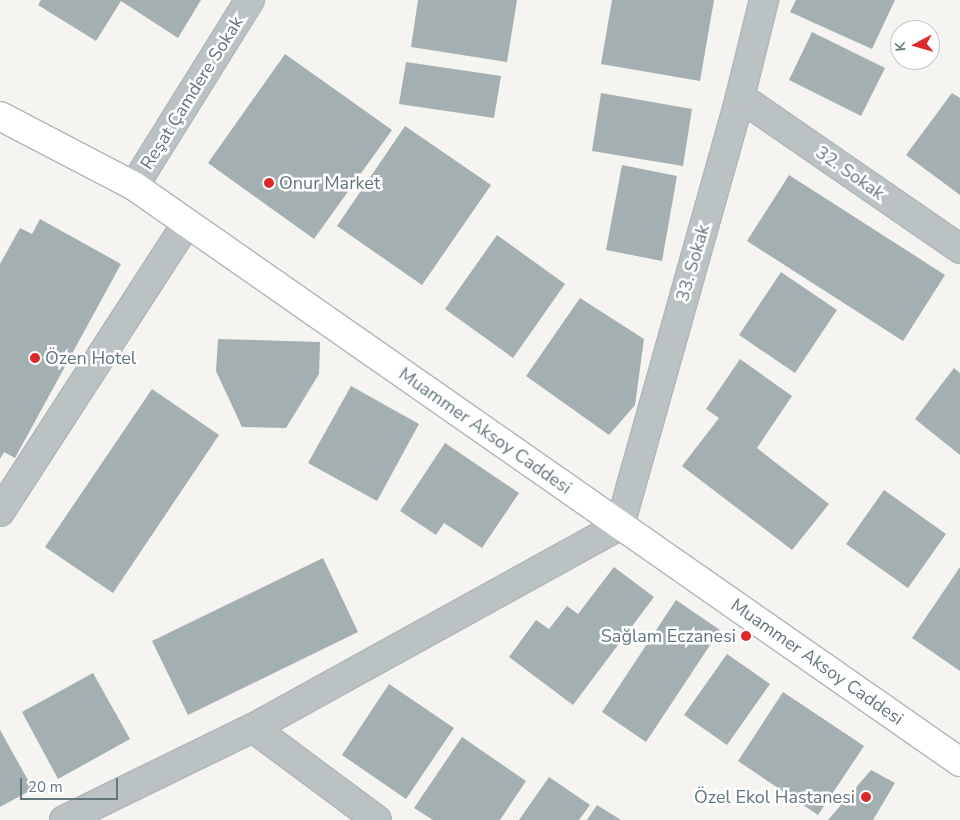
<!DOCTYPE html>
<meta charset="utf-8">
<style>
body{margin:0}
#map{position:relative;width:960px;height:820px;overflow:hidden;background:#f5f4f1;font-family:"Nunito Sans",sans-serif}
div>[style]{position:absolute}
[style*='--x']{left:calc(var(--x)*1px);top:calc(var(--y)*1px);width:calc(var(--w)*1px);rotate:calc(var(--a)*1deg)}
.building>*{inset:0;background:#a3afb1}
.roads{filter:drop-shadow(1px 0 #aeb6b8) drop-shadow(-1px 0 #aeb6b8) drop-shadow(0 1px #aeb6b8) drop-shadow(0 -1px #aeb6b8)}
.street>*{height:28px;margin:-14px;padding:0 14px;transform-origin:14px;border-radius:14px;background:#bbc2c4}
.secondary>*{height:28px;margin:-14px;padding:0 14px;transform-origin:14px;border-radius:14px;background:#fff}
.dots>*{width:14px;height:14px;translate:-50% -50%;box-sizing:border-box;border:2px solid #fff;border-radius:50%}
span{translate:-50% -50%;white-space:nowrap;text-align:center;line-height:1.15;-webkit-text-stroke:5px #fff;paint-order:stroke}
.street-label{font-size:18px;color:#61777c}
.poi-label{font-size:18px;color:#61777c}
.left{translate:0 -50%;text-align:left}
.right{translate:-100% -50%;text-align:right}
.north{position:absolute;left:890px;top:20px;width:50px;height:50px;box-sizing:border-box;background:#fff;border:1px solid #c0c9cb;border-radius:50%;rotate:264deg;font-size:14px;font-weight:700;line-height:20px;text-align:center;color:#61777c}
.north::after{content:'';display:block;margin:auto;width:18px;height:22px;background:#dd292b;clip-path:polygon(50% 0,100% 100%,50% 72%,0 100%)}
.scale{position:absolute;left:20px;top:778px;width:98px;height:22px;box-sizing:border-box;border:2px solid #61777c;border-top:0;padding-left:6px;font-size:15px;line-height:18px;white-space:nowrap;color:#61777c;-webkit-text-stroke:4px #fff;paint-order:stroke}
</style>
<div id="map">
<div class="building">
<i style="clip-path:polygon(41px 0,201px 0,178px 38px,121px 1px,96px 41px,38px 5px)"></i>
<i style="clip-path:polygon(418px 0,517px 0,507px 62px,411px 47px)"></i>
<i style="clip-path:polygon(612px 0,714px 0,700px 81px,601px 64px)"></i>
<i style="clip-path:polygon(796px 0,895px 0,872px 49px,790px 12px)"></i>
<i style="clip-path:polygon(812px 32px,885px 68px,861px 116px,789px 80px)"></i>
<i style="clip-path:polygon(285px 54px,392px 130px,314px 239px,208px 163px)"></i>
<i style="clip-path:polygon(406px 62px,501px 76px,494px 118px,399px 104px)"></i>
<i style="clip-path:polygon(601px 93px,692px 109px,683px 166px,592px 151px)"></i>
<i style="clip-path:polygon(952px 93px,960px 98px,960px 195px,906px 155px)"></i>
<i style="clip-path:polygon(405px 126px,491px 185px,422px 285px,337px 226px)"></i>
<i style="clip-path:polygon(622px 165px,677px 176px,662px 261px,606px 250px)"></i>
<i style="clip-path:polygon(789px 175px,945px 275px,903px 341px,747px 241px)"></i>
<i style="clip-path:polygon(40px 219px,121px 264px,15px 458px,4px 452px,0 459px,0 264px,20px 228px,32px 234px)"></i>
<i style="clip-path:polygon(497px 235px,565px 284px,513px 358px,445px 309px)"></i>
<i style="clip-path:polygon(781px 272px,837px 310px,795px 373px,739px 335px)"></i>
<i style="clip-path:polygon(580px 298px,644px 339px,635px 405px,609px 435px,526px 376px)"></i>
<i style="clip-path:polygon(218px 339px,320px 342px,319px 374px,286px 428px,242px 427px,216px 371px)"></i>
<i style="clip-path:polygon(740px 359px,792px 396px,757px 448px,829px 504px,792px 550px,682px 466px,719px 418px,706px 409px)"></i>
<i style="clip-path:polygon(954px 368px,960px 373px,960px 455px,915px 419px)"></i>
<i style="clip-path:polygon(351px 386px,419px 424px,377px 501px,308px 463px)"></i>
<i style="clip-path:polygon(152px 389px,219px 435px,113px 593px,45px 547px)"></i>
<i style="clip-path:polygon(445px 443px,519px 493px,482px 548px,444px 523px,436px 535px,400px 511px)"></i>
<i style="clip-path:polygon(884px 490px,946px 534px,908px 588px,846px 544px)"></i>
<i style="clip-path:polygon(323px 558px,358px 632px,188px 715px,152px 641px)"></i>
<i style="clip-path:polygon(614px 567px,654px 597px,573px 705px,509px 657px,536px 620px,549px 629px,567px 606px,578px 614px)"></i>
<i style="clip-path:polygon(960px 567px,960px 671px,912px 638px)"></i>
<i style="clip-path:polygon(676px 600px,720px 630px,646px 742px,602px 712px)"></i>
<i style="clip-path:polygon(727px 654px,770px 684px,727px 745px,684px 715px)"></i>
<i style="clip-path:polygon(93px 673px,130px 739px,58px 779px,22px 712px)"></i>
<i style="clip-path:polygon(389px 684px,454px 728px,406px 799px,342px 755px)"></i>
<i style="clip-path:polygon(783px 692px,864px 746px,818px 815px,738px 761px)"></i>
<i style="clip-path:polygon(0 730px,33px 789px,0 807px)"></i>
<i style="clip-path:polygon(462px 737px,526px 781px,500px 820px,433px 820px,414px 808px)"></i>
<i style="clip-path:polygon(871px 770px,895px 783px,873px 820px,828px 820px)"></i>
<i style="clip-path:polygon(549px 777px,590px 805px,579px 820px,519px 820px)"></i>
<i style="clip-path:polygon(597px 805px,621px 820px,587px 820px)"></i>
</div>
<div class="roads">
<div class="street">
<i style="--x:740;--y:97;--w:267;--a:34.6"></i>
<i style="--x:134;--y:186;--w:219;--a:-58.1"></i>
<i style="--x:0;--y:512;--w:343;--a:-57.1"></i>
<i style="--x:253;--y:728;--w:154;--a:36.6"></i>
<i style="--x:64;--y:820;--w:210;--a:-26"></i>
<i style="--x:253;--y:728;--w:419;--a:-28.9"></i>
<i style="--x:620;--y:525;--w:445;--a:-74.3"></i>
<i style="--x:740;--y:97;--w:100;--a:-76.1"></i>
</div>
<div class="secondary">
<i style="--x:0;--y:116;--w:151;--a:27.6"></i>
<i style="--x:134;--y:186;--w:1007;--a:34.89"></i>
</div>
</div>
<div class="dots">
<i style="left:269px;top:183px;background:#dd292b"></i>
<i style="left:35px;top:358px;background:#dd292b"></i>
<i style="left:746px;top:636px;background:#dd292b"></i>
<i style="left:866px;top:797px;background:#dd292b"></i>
</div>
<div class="street-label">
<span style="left:192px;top:93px;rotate:-58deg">Reşat Çamdere Sokak</span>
<span style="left:850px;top:173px;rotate:35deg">32. Sokak</span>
<span style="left:693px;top:263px;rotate:-74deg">33. Sokak</span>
<span style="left:485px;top:431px;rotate:35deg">Muammer Aksoy Caddesi</span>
<span style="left:817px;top:662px;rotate:35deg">Muammer Aksoy Caddesi</span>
</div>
<div class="poi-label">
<span class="left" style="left:279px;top:183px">Onur Market</span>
<span class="left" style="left:45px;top:358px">Özen Hotel</span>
<span class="right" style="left:736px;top:636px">Sağlam Eczanesi</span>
<span class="right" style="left:855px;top:797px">Özel Ekol Hastanesi</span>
</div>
<div class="north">K</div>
<div class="scale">20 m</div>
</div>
